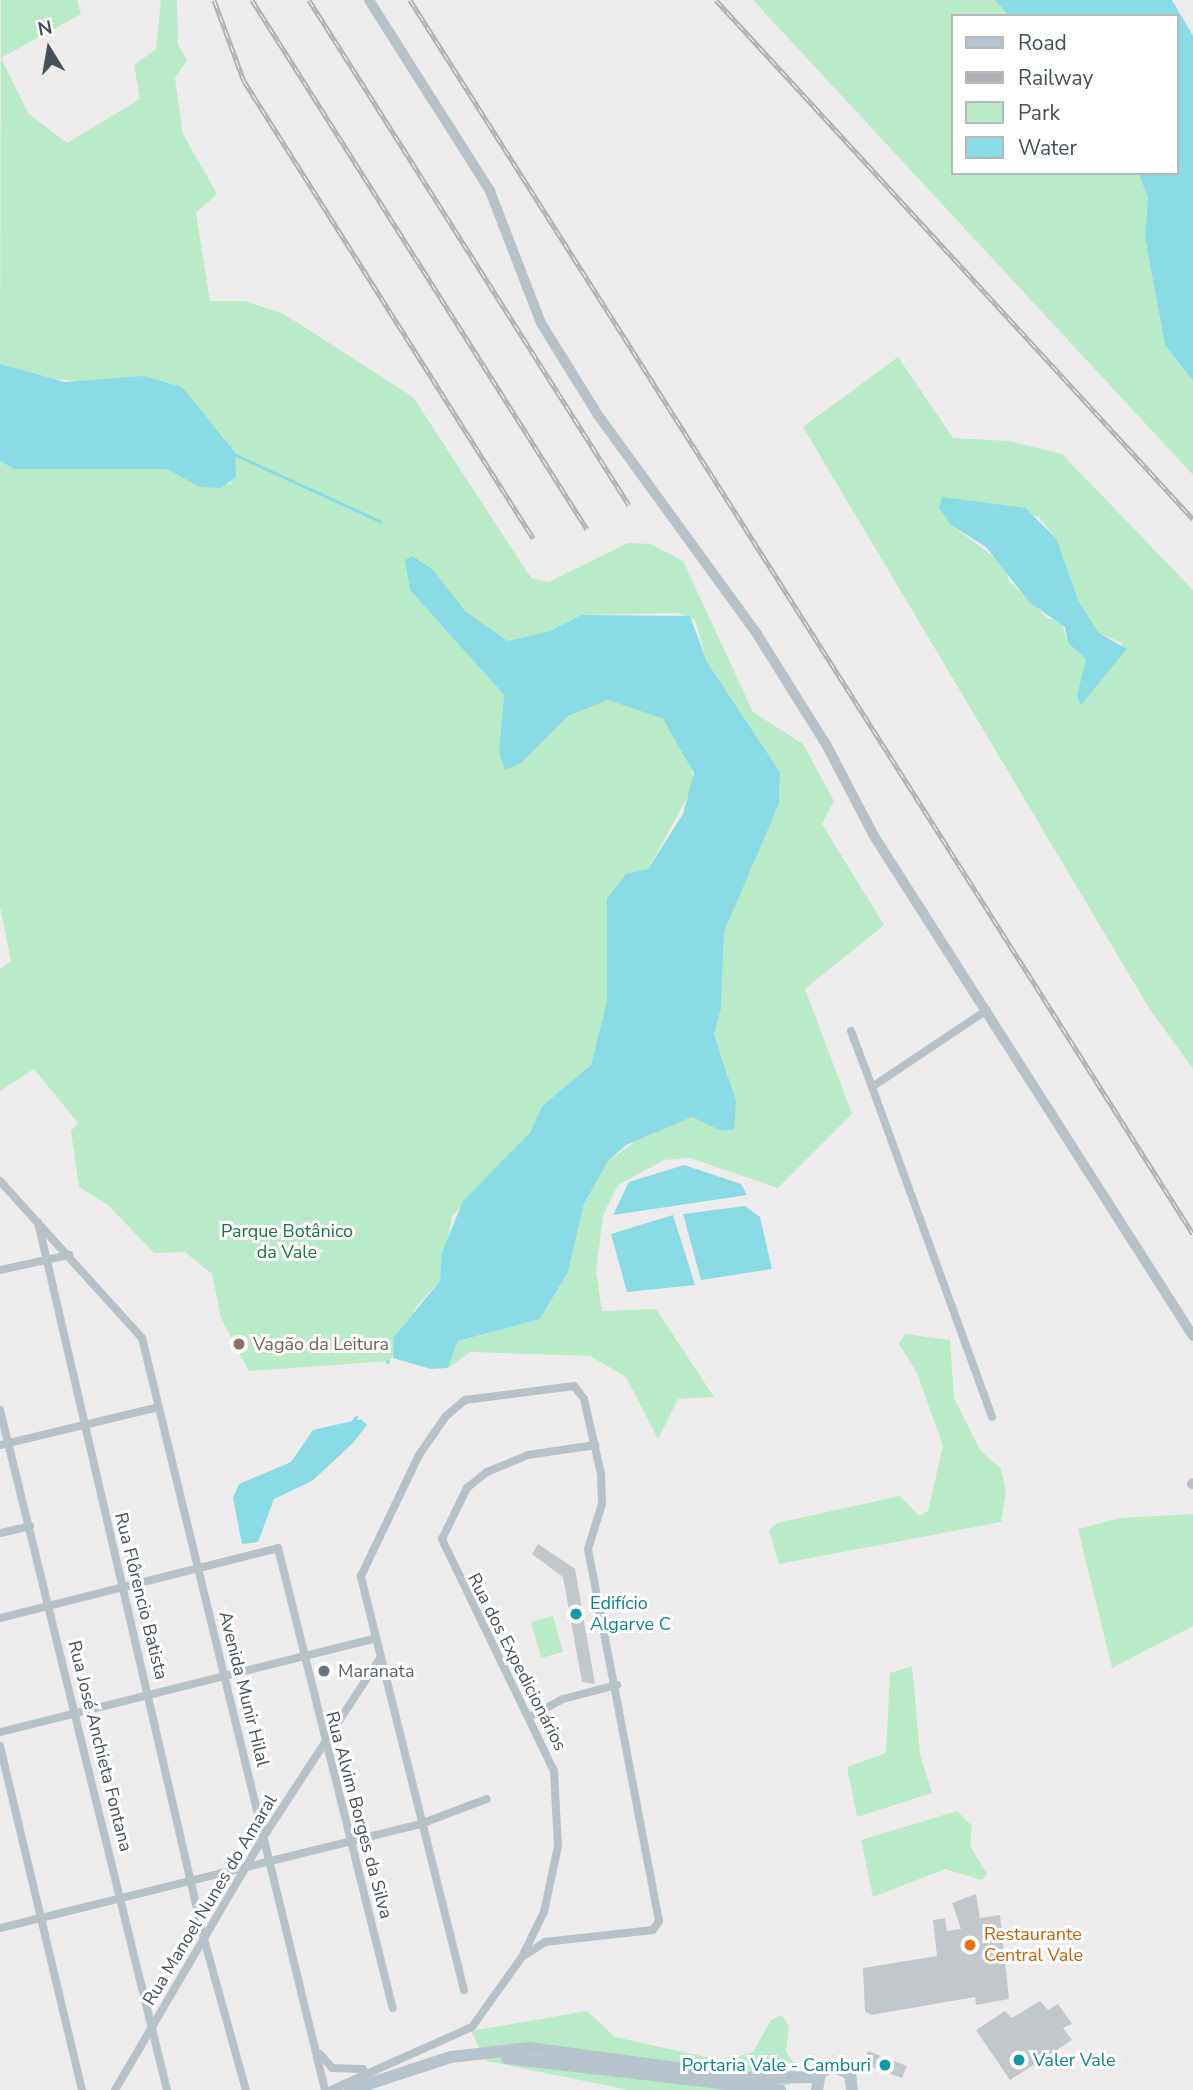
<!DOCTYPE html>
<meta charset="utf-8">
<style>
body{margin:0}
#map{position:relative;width:1193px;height:2090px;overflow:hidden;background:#eeebec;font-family:"Nunito Sans",sans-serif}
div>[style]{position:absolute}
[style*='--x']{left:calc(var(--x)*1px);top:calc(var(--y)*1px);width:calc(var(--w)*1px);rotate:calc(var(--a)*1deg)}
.green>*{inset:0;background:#baebc8}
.water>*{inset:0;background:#89dce6}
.stream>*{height:2.5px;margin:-1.25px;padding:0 1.25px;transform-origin:1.25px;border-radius:1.25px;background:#89dce6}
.building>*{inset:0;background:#c2c7cb}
.minor>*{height:8px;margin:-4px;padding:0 4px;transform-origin:4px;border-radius:4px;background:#b7c2c8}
.tertiary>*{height:10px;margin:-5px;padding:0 5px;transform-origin:5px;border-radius:5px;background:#b7c2c8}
.secondary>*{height:12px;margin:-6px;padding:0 6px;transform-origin:6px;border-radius:6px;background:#b8c4cd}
.rail>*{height:5px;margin-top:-2.5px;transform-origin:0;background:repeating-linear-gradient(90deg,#fff 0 8px,#aeb2b6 0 16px);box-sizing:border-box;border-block:2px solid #aeb2b6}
.dots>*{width:19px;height:19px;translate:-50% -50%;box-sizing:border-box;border:4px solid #fff;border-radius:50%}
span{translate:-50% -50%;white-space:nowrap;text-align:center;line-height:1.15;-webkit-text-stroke:6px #fff;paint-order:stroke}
.park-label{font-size:18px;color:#1a743e}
.education-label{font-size:18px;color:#785e54}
.left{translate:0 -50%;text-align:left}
.street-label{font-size:18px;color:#455158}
.culture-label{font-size:18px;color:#0d838f}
.right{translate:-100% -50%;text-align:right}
.worship-label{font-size:18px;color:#5b616d}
.food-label{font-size:18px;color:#c56008}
.legend{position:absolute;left:951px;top:14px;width:228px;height:161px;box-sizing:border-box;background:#fff;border:2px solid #b5b9bc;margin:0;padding:9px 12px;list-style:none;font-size:21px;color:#455158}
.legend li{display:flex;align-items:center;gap:14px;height:35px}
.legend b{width:35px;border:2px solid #b5b9bc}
.north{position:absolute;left:14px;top:14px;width:70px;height:70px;-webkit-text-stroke:5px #fff;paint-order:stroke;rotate:349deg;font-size:19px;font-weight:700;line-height:28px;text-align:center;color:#455158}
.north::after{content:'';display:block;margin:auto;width:24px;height:32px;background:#455158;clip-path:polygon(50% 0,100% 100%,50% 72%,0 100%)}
</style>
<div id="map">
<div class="green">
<i style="clip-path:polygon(1px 0,77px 0,81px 14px,1px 58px,28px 113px,67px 143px,140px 99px,134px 65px,156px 49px,161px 0,177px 0,178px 45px,187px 60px,175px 78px,183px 134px,217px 194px,196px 213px,210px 301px,245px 301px,284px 314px,413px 397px,531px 578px,548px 582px,628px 543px,651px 544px,683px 561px,753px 712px,803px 744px,834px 801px,822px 824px,884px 925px,805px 989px,852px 1114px,778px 1188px,690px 1158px,664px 1160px,618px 1185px,603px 1215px,596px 1271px,602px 1311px,656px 1309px,714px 1397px,678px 1399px,658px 1439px,626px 1377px,590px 1356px,470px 1352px,448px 1368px,458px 1341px,540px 1319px,568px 1272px,584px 1204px,608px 1161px,648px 1132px,692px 1117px,719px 1130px,728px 1075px,714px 1034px,721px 1009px,724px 932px,779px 804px,780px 772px,707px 662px,695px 620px,677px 613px,581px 615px,550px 631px,508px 641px,465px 611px,419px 559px,410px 590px,504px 695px,499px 752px,521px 763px,568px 716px,608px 700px,663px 719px,690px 759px,694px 785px,648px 869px,607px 899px,607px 1000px,591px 1065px,542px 1106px,530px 1133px,452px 1216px,440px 1281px,416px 1307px,390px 1361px,249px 1371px,221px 1318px,212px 1274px,185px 1252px,154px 1253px,108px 1205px,79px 1187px,71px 1131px,78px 1123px,34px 1069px,0 1091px,0 969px,11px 961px,0 907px,0 461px,14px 469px,166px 469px,201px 487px,231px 484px,225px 438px,214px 426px,92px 382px,39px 378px,0 364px)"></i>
<i style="clip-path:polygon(753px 0,995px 0,1009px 16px,953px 16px,953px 173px,1138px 173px,1148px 197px,1145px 238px,1165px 345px,1193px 381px,1193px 475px)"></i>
<i style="clip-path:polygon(evenodd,898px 357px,953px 438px,1009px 441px,1062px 454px,1193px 590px,1193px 1069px,1149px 1008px,803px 427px,898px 357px,942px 498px,1039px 517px,1056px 538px,1079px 602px,1099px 633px,1122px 643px,1122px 655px,1081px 705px,1086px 659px,1068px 643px,1061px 621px,1047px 618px,1009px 581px,1006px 566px,951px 525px,939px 508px,942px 498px)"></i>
<i style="clip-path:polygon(905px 1334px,950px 1340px,954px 1398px,980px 1450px,1001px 1469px,1006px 1492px,1001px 1522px,779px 1564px,769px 1530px,777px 1523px,900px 1496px,919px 1516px,928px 1511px,943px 1446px,917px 1373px,899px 1344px)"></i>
<i style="clip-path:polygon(1193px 1514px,1193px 1626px,1112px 1668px,1078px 1529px,1120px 1518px)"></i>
<i style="clip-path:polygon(553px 1616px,563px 1652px,541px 1658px,531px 1622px)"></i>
<i style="clip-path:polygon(912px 1666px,920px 1754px,932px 1793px,857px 1817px,847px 1767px,886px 1753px,890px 1673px)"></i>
<i style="clip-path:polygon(957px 1811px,972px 1826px,970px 1846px,987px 1874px,982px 1880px,945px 1869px,873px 1897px,861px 1840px)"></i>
<i style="clip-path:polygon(587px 2011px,615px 2037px,724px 2061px,753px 2052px,771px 2020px,782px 2015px,789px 2027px,786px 2051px,797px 2068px,789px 2084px,774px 2090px,629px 2090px,486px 2061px,471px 2031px)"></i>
</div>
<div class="water">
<i style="clip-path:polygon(995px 0,1172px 0,1193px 36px,1193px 381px,1165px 345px,1145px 238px,1148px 197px,1138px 173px,1177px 173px,1177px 16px,1009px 16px)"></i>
<i style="clip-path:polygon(0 364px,65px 382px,143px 376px,182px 387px,235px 452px,236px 477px,221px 488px,200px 487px,166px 469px,14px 469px,0 461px)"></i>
<i style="clip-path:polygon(942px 497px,1025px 508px,1056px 538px,1079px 602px,1099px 633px,1127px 649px,1081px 705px,1077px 696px,1086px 659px,1068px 643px,1065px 627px,1030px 603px,986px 547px,951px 525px,939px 508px)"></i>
<i style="clip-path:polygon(413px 556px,433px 570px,465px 611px,508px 641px,550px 631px,581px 615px,690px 616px,707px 662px,780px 772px,779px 804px,724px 932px,721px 1009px,714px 1034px,736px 1101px,734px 1130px,719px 1130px,692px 1117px,626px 1145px,608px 1161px,584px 1204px,568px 1272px,540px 1319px,458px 1341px,448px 1368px,431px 1369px,393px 1358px,394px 1337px,440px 1281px,442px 1252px,463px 1201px,530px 1133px,542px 1106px,591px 1065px,607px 1000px,607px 899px,626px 874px,648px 869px,683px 814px,694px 773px,663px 719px,608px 700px,568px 716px,521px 763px,505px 770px,499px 752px,504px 695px,410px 590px,405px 560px)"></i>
<i style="clip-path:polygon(684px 1165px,741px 1184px,747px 1195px,613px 1215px,629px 1182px)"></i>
<i style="clip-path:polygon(745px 1206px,760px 1217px,772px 1269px,701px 1280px,683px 1214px)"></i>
<i style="clip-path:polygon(673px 1215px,695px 1285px,627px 1292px,611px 1234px)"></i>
<i style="clip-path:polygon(361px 1419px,367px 1425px,352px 1444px,312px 1481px,274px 1499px,258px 1542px,242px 1544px,233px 1498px,239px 1484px,291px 1462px,313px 1430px)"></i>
</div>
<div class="stream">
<i style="--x:234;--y:454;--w:161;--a:24.7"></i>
<i style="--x:387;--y:1362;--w:1;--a:-45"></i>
<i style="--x:352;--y:1422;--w:6;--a:-51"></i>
</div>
<div class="building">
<i style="clip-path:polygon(538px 1544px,575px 1569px,595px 1684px,582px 1682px,563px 1577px,532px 1554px)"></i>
<i style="clip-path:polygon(976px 1894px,980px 1918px,1000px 1915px,1009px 1999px,976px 2005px,975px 1997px,871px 2015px,865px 2011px,863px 1968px,937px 1956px,933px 1920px,945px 1918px,947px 1931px,961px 1929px,952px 1903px)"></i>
<i style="clip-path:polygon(1040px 2001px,1048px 2010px,1058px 2004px,1072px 2024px,1063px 2028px,1072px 2040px,1010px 2080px,976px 2030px,1005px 2011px,1012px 2018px)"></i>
<i style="clip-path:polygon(868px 2051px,907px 2066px,902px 2078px,863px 2064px)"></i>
</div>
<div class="minor">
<i style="--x:987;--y:1010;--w:138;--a:146.2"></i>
<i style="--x:872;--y:1087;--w:351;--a:70"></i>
<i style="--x:851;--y:1031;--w:60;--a:69.4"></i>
<i style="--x:0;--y:1181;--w:212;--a:47.9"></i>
<i style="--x:142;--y:1338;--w:774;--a:76.32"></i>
<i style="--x:38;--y:1222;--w:736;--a:76.96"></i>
<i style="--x:204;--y:1939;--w:157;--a:74.5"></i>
<i style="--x:0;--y:1270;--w:71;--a:-12.3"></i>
<i style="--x:0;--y:1410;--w:700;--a:76.2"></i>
<i style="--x:0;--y:1445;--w:163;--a:-13.4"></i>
<i style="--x:0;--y:1533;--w:31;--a:-13"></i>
<i style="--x:0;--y:1618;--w:287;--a:-14.1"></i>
<i style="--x:278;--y:1548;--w:474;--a:76"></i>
<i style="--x:529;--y:1717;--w:38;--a:-28"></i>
<i style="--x:563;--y:1699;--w:56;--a:-14.5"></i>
<i style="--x:0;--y:1732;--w:385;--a:-14"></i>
<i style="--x:0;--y:1746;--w:354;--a:76.6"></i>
<i style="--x:0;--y:1928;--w:436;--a:-13.9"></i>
<i style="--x:423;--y:1823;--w:68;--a:-20.6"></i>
<i style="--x:464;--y:1990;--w:427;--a:-104"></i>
<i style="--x:361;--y:1576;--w:134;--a:-64.4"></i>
<i style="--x:419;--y:1455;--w:47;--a:-55.3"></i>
<i style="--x:446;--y:1416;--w:25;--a:-40"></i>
<i style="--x:465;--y:1400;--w:110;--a:-7.3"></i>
<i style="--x:574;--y:1386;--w:16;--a:52"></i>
<i style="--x:584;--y:1399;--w:77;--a:77.2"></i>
<i style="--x:601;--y:1474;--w:30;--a:88"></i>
<i style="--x:602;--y:1504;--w:47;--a:107.3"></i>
<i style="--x:588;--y:1549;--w:379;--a:79.2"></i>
<i style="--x:659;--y:1921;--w:11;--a:124"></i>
<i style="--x:653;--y:1930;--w:109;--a:173.7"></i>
<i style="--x:545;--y:1942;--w:27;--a:147"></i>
<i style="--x:320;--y:2054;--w:18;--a:49"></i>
<i style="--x:332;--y:2068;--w:31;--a:2"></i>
<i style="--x:115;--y:2090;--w:294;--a:-59.6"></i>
<i style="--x:264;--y:1836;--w:212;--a:-56.9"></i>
<i style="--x:331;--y:2090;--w:154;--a:-24.1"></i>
<i style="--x:472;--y:2027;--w:86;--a:-54.5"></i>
<i style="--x:522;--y:1957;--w:50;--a:-63.9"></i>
<i style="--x:544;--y:1912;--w:67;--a:-78"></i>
<i style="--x:558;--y:1846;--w:75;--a:-93.1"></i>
<i style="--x:554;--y:1771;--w:258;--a:-115.8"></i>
<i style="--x:442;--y:1539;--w:57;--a:-63.9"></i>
<i style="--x:467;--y:1488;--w:26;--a:-39"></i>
<i style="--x:487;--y:1472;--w:44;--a:-22.5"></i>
<i style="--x:528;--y:1455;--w:68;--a:-8.5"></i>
</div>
<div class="tertiary">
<i style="--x:369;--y:0;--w:226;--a:57.6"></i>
<i style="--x:490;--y:191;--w:142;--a:68.9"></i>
<i style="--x:541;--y:323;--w:108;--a:58.2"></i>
<i style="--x:598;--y:415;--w:271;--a:54"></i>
<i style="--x:757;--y:634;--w:132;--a:58"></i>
<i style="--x:827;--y:746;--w:102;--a:62.4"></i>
<i style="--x:874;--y:836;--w:593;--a:57.46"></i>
<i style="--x:1192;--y:1484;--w:1;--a:-45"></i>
</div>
<div class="secondary">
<i style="--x:507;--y:2058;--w:275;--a:6.7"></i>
<i style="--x:350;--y:2090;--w:106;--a:-18.1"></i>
<i style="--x:451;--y:2057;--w:79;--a:-6.6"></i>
<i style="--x:529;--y:2048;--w:224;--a:7.7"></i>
<i style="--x:751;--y:2078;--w:66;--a:-0.9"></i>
<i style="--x:817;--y:2090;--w:17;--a:-80"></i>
<i style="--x:820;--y:2073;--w:14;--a:-30"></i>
<i style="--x:832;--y:2066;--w:20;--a:24"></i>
<i style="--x:850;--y:2074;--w:16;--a:83"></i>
</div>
<div class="rail">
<i style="--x:214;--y:0;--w:86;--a:69.7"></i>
<i style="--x:244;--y:81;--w:541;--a:57.69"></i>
<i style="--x:252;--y:0;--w:626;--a:57.66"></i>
<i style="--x:309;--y:0;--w:598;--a:57.64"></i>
<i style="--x:410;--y:0;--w:1461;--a:57.6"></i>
<i style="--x:716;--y:0;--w:705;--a:47.41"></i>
</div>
<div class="dots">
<i style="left:239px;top:1344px;background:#8d6e63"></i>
<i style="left:576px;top:1614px;background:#0f9aa8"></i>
<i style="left:324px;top:1671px;background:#6b7280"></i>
<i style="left:970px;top:1945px;background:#e8710a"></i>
<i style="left:1019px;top:2060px;background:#0f9aa8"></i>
<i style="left:885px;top:2065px;background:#0f9aa8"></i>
</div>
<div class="park-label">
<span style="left:287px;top:1242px">Parque Botânico<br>da Vale</span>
</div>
<div class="education-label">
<span class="left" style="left:253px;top:1344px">Vagão da Leitura</span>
</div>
<div class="street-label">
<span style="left:141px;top:1596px;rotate:76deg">Rua Flôrencio Batista</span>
<span style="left:517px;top:1662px;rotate:63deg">Rua dos Expedicionários</span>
<span style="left:244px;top:1689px;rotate:76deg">Avenida Munir Hilal</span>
<span style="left:100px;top:1746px;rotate:76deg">Rua José Anchieta Fontana</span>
<span style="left:359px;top:1815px;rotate:75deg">Rua Alvim Borges da Silva</span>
<span style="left:210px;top:1900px;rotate:-59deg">Rua Manoel Nunes do Amaral</span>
</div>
<div class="culture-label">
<span class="left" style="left:590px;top:1614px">Edifício<br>Algarve C</span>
<span class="left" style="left:1033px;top:2060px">Valer Vale</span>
<span class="right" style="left:871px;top:2065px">Portaria Vale - Camburi</span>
</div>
<div class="worship-label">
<span class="left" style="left:338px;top:1671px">Maranata</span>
</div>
<div class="food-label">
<span class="left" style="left:984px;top:1945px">Restaurante<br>Central Vale</span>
</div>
<ul class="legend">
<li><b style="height:9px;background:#b8c4cd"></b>Road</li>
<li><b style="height:9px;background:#aeb2b6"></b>Railway</li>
<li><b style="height:19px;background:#baebc8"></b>Park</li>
<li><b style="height:19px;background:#89dce6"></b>Water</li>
</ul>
<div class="north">N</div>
</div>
